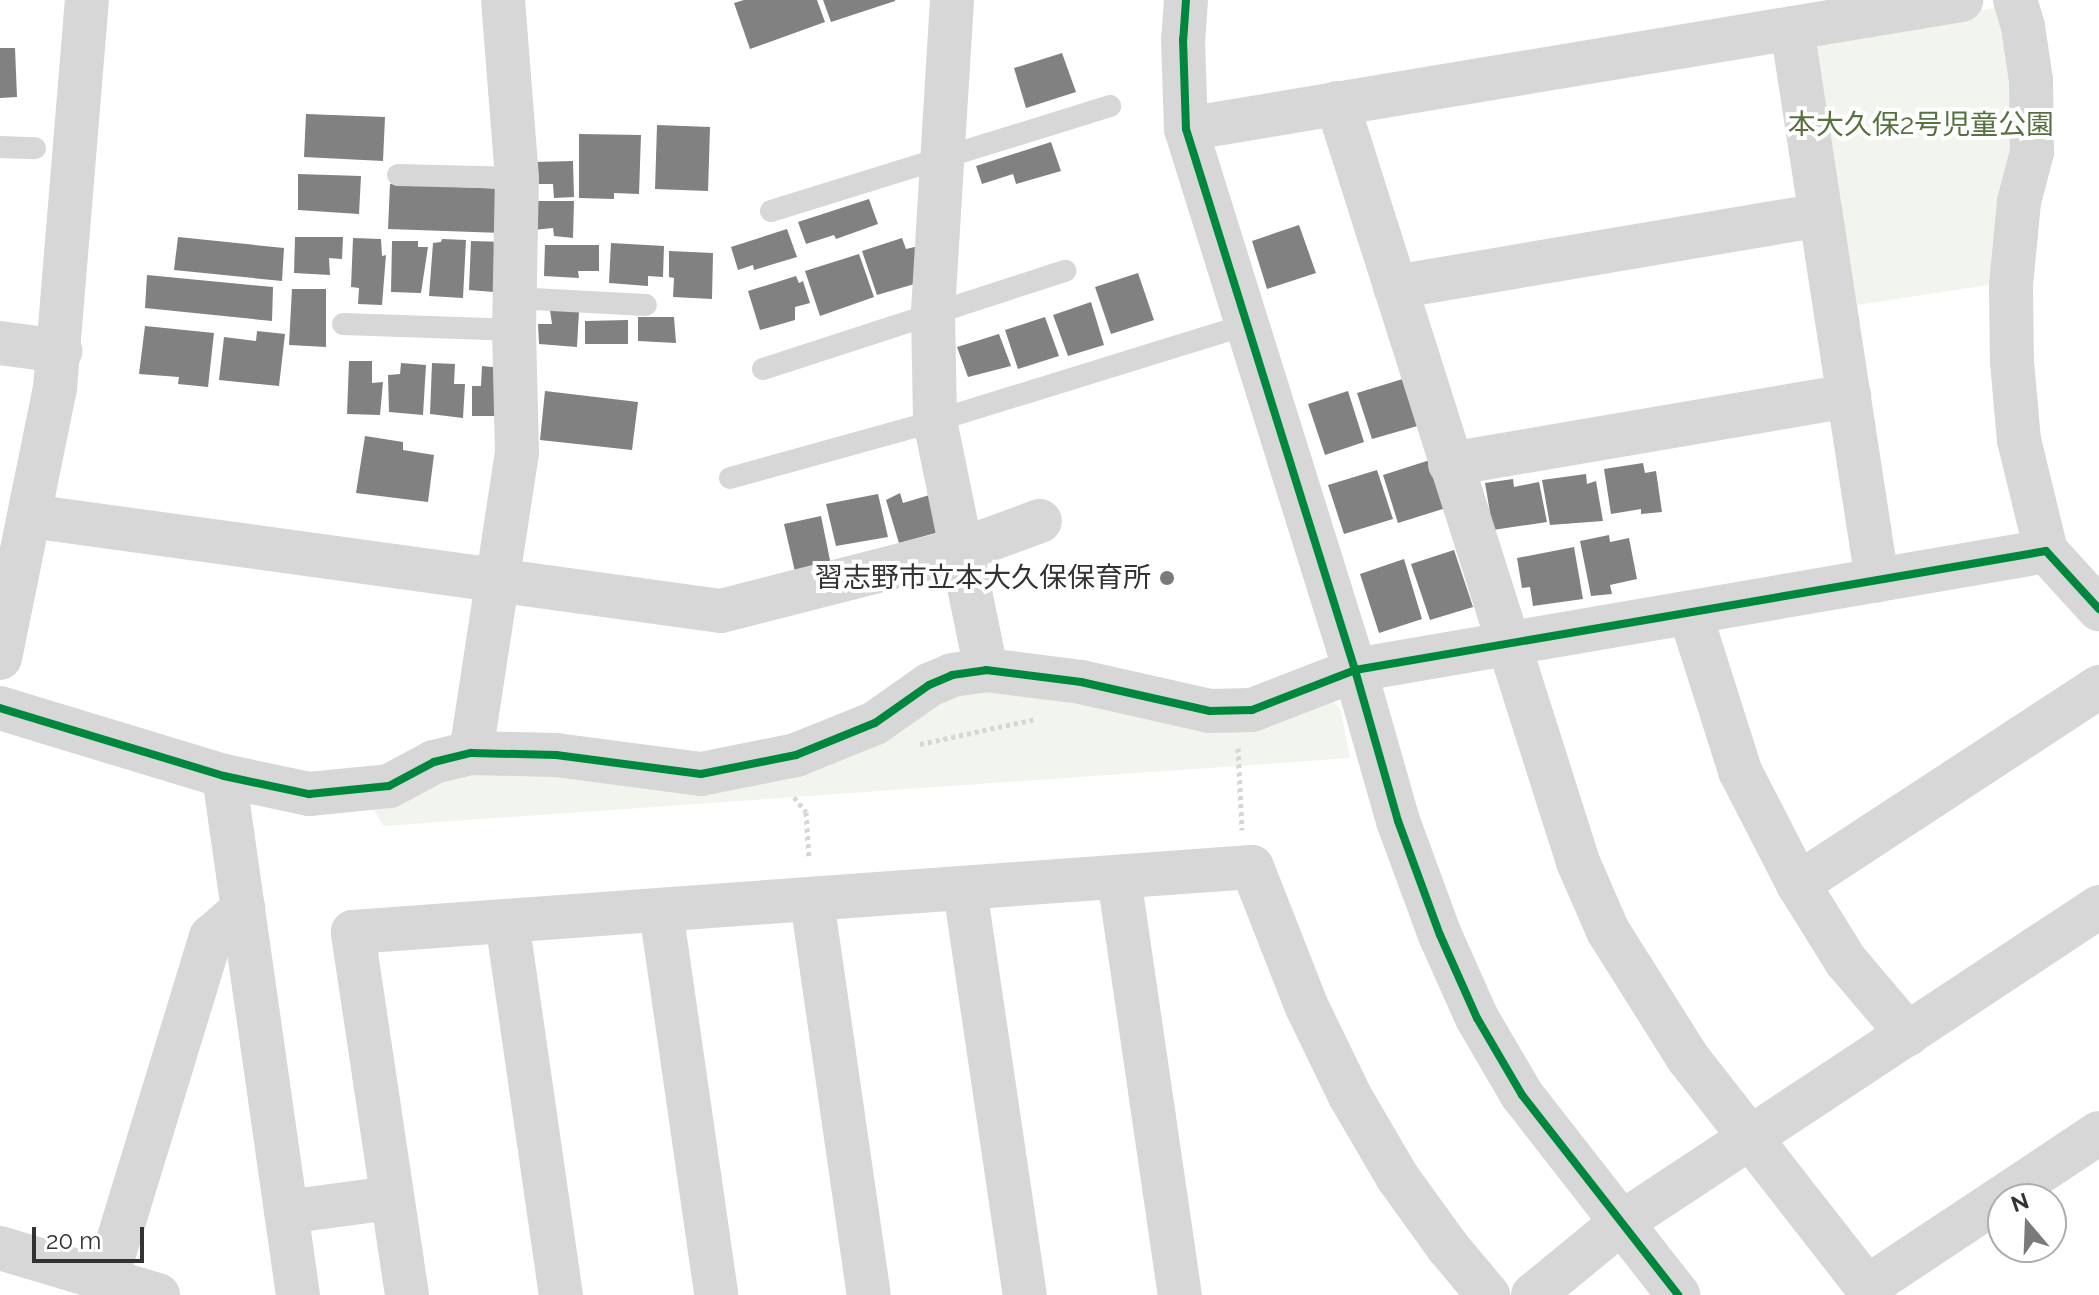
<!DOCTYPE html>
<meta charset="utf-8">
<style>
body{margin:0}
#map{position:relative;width:2099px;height:1295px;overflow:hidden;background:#fff;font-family:Raleway,"Noto Sans JP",sans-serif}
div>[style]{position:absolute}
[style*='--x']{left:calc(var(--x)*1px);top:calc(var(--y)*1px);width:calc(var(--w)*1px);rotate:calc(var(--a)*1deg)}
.green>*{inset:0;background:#f1f5ed}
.building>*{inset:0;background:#818181}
.path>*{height:5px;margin-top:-2.5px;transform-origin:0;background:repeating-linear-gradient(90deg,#d6d6d6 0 4px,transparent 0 8px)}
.service>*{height:22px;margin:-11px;padding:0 11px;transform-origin:11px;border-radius:11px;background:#d7d7d7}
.minor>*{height:44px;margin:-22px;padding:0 22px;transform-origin:22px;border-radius:22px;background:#d7d7d7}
.tertiary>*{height:44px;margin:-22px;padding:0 22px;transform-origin:22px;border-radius:22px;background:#d7d7d7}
.cycleway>*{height:8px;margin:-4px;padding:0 4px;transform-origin:4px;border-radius:4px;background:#00873e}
.dots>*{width:22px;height:22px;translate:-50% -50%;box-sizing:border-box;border:4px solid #fff;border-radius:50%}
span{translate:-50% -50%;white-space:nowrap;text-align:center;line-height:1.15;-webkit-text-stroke:8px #fff;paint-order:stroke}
.park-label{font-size:28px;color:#56703f}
.poi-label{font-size:28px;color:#333}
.right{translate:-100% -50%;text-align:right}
.north{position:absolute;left:1987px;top:1183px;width:80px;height:80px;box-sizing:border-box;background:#fff;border:2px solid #adadad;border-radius:50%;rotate:341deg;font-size:22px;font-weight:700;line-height:32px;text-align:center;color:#333}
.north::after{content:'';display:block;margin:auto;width:28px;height:36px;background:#7a7a7a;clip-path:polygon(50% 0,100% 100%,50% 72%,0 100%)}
.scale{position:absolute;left:32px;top:1227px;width:112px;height:36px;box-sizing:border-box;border:4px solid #333;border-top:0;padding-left:10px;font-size:24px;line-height:28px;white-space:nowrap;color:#333;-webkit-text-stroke:6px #fff;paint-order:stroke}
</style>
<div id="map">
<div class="green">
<i style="clip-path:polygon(1994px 8px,2009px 21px,2020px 69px,1995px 284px,1850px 306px,1812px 54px,1825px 39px)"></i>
<i style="clip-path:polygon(964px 686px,1330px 698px,1341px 711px,1350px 758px,383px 826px,369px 801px,481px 768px,702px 785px)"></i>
</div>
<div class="building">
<i style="clip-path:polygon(744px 0,817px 0,825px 22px,750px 49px,734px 3px)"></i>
<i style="clip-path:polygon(823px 0,895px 0,895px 1px,831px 22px)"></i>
<i style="clip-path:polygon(0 48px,15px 48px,17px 97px,0 98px)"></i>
<i style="clip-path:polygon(1062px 53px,1076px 92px,1026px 108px,1014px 68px)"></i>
<i style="clip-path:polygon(306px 114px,385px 117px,383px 161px,304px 157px)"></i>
<i style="clip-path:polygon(657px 125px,710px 127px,708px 191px,655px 189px)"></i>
<i style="clip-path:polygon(579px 134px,641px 135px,639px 194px,614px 193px,614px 199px,579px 198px)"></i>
<i style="clip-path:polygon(1051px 142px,1061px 171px,1016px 184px,1013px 174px,982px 184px,976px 166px)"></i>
<i style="clip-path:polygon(573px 161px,574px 197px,554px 198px,553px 184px,534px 184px,534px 162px)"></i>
<i style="clip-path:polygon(298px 174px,361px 176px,359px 214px,298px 210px)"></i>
<i style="clip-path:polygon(390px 184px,503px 189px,502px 233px,388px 229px)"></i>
<i style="clip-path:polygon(869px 199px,878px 224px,836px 239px,834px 235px,806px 244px,798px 222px)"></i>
<i style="clip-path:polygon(534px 201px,574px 201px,573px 238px,554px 236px,553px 228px,533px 230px)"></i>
<i style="clip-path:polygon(1299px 225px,1316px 273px,1267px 289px,1252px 241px)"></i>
<i style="clip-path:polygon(787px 229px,797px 257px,754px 270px,753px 265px,738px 270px,731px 247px)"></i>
<i style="clip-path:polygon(178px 237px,284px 248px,282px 281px,174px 270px)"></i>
<i style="clip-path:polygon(295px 237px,343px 237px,342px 259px,329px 258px,330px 275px,294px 273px)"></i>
<i style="clip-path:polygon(353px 238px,381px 239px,382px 256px,386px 255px,382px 305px,358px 304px,359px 288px,351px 287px)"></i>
<i style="clip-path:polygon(902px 238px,906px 249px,923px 245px,928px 280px,877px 295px,862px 251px)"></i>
<i style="clip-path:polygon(442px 239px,466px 240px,463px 298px,429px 296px,433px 243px,441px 242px)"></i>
<i style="clip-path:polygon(392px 241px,418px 241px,418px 247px,428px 247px,421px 293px,391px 292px)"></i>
<i style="clip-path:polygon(471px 241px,506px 242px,506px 293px,469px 290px)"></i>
<i style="clip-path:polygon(611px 243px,664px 246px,663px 277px,648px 276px,648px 286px,609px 283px)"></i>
<i style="clip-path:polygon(545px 245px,599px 245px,599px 271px,578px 271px,579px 278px,544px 276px)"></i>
<i style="clip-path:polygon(669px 251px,713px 253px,712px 299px,673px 297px,674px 278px,669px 277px)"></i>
<i style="clip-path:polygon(859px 254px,874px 297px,820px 316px,805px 271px)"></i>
<i style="clip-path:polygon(1138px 273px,1154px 320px,1111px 334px,1095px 287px)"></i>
<i style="clip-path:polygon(147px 275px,273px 287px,272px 321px,145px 308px)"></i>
<i style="clip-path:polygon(796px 276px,799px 283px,803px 281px,810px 303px,795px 307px,795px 320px,760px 330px,748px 291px)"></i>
<i style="clip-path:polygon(292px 289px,326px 289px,326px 347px,289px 345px)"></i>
<i style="clip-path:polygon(1091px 302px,1104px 345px,1068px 356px,1053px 315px)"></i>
<i style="clip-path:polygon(550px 310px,579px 311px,577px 347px,539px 344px,538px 324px,552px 324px)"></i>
<i style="clip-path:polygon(638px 317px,674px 317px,676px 343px,638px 341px)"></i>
<i style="clip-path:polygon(1045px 317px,1059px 356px,1018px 369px,1005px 330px)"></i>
<i style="clip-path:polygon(628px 320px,628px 344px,585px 344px,585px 321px)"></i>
<i style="clip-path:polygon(145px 326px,214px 333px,208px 387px,178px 384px,179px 377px,139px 374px)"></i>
<i style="clip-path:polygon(257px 331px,285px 334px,279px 386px,219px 380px,224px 337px,256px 341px)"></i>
<i style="clip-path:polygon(999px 334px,1011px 366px,968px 377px,957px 347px)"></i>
<i style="clip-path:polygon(349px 361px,372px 361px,372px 383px,383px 382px,380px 415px,347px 414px)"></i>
<i style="clip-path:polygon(401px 363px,426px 365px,423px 415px,389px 412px,388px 375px,400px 374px)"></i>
<i style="clip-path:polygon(432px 363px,455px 364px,454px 384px,465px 384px,463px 418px,430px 414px)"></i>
<i style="clip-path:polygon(482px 366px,503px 368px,503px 416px,472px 416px,472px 386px,481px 386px)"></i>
<i style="clip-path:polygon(1406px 378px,1421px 425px,1372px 439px,1357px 393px)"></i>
<i style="clip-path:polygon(545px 391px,638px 402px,632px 450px,540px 440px)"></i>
<i style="clip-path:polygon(1348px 391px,1364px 442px,1325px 455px,1308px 404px)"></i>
<i style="clip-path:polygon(365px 436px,403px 442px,403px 450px,434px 455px,428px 502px,356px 493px)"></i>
<i style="clip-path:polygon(1430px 460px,1446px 508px,1398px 523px,1383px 475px)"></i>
<i style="clip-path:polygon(1643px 463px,1645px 473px,1656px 471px,1662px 512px,1641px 514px,1641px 509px,1611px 514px,1604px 469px)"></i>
<i style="clip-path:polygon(1377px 470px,1393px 519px,1344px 534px,1328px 485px)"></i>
<i style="clip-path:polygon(1586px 474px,1587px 484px,1596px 481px,1603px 521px,1550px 525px,1542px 480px)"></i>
<i style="clip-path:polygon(1513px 479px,1514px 487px,1539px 482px,1547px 522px,1493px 530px,1485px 483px)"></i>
<i style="clip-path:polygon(900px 493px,903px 503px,933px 494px,943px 531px,899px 543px,886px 500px)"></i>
<i style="clip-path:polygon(878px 494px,888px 537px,836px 546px,826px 504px)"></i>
<i style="clip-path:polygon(821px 516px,832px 570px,796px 576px,784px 524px)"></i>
<i style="clip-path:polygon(1609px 535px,1610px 542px,1629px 538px,1637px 579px,1610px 585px,1612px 594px,1591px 596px,1580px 541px)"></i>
<i style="clip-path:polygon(1574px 547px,1583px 599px,1533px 606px,1530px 587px,1522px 588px,1517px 558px)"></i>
<i style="clip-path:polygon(1454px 550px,1473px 607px,1430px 620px,1411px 564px)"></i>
<i style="clip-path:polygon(1404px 559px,1422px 619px,1379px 633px,1360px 574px)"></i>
</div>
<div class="path">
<i style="--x:920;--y:744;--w:119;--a:-12.2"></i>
<i style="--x:1238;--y:748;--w:82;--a:87.2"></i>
<i style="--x:794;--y:797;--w:19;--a:51"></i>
<i style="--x:806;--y:812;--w:47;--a:86.3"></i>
</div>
<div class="service">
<i style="--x:0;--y:147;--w:35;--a:2"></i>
<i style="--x:398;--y:175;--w:119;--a:1.4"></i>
<i style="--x:771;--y:211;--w:355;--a:-17.2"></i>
<i style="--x:514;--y:298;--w:132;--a:3"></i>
<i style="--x:343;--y:324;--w:171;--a:2"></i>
<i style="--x:763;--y:369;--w:318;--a:-18"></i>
<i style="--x:730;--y:478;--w:213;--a:-15.5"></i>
<i style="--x:935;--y:421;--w:325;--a:-17.2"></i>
</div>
<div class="minor">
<i style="--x:952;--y:0;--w:315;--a:93.5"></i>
<i style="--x:933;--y:314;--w:107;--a:88.9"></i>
<i style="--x:935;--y:421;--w:254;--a:78.4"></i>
<i style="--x:2015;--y:0;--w:28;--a:73"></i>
<i style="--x:2023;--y:27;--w:54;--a:81.4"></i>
<i style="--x:2031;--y:80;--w:72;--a:89.2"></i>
<i style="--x:2032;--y:152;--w:52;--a:104.6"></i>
<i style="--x:2019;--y:202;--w:83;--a:95.5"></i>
<i style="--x:2011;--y:285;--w:77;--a:89.3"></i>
<i style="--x:2012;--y:362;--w:78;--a:84.9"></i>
<i style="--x:2019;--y:440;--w:114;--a:76.3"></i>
<i style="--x:1792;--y:28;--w:559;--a:81.25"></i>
<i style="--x:1337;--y:103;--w:796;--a:72.38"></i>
<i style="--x:1578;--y:862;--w:75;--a:66.5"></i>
<i style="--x:1608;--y:931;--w:150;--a:57.8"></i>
<i style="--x:1688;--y:1058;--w:301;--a:52"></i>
<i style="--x:1186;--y:129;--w:786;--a:-9.45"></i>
<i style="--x:1395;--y:287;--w:432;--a:-9.6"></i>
<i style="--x:0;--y:343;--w:61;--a:7.6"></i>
<i style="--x:1450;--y:464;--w:405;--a:-9.7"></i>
<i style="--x:30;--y:516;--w:697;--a:7.83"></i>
<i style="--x:721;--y:611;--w:248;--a:-14.3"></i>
<i style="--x:961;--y:550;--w:84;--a:-20.2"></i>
<i style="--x:1690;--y:613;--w:166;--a:72.4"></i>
<i style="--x:1740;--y:771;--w:127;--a:62.8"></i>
<i style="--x:1798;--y:884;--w:91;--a:58.1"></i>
<i style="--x:1846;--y:961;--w:96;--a:49.7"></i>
<i style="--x:0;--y:708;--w:234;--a:16.9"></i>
<i style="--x:224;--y:776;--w:87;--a:12"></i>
<i style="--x:309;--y:794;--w:80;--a:-5.7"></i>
<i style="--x:389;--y:786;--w:51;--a:-28.1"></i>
<i style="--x:434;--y:762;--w:38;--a:-14"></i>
<i style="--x:471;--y:753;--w:85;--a:1.3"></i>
<i style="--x:556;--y:755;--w:146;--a:7.5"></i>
<i style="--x:701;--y:774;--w:97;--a:-11.3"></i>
<i style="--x:796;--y:755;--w:85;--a:-22.1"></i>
<i style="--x:875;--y:723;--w:66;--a:-35.1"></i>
<i style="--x:929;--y:685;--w:25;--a:-23"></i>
<i style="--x:952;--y:675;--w:34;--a:-8"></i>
<i style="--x:986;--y:670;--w:96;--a:7.2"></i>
<i style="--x:1081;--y:682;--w:132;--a:12.7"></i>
<i style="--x:1210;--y:711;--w:42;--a:-1.4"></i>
<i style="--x:1252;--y:710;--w:110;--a:-21.2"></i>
<i style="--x:471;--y:753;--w:304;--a:-81.3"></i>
<i style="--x:517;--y:453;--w:123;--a:-91.4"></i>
<i style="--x:514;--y:330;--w:152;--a:-88.9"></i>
<i style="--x:517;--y:178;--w:179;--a:-94.5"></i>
<i style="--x:224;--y:776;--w:524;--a:81.89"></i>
<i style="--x:1119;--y:878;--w:421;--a:81.7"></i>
<i style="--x:1798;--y:884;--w:360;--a:-33.2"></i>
<i style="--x:965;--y:890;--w:409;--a:81.6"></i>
<i style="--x:812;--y:901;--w:398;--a:81.8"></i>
<i style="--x:661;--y:911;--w:388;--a:81.8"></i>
<i style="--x:507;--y:921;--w:378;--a:81.8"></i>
<i style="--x:286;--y:1212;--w:105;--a:-7.7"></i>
<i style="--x:0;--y:1248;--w:165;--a:16.6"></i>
<i style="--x:106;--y:1280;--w:359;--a:-73"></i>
<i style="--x:211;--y:937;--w:43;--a:-41.2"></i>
<i style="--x:1867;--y:1287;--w:278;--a:-33.6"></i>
<i style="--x:407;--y:1295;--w:367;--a:-98.5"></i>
<i style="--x:353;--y:932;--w:901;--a:-4.14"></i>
<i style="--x:1252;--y:867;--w:148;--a:68.6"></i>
<i style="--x:1306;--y:1005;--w:101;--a:64.2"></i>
<i style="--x:1350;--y:1096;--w:95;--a:59.7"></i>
<i style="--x:1398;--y:1178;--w:84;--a:54.2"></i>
<i style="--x:1447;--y:1246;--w:64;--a:50.1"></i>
<i style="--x:1533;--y:1295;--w:114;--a:-39.3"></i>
<i style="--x:1621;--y:1223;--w:573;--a:-33.47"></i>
</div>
<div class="tertiary">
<i style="--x:1186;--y:0;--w:39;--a:94"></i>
<i style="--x:1183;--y:39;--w:90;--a:88.1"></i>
<i style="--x:1186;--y:129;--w:567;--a:72.65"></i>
<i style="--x:1355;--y:670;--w:157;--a:74.1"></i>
<i style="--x:1398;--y:821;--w:121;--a:69.8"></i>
<i style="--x:1440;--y:935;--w:91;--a:66"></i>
<i style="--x:1477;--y:1018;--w:89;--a:59.7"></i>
<i style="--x:1522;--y:1095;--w:254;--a:52"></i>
<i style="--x:0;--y:658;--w:276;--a:-78.5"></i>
<i style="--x:55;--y:388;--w:389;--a:-85.3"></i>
<i style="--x:1355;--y:670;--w:701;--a:-9.77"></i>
<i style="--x:2046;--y:551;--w:79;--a:47.6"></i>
</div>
<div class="cycleway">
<i style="--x:1186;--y:0;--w:39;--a:94"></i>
<i style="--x:1183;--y:39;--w:90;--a:88.1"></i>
<i style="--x:1186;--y:129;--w:567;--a:72.65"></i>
<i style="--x:1355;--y:670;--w:157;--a:74.1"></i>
<i style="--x:1398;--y:821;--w:121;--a:69.8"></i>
<i style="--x:1440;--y:935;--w:91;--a:66"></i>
<i style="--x:1477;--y:1018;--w:89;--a:59.7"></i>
<i style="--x:1522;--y:1095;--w:254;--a:52"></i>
<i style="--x:0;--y:708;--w:234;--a:16.9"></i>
<i style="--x:224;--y:776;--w:87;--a:12"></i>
<i style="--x:309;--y:794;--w:80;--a:-5.7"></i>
<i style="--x:389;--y:786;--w:51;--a:-28.1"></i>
<i style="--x:434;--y:762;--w:38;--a:-14"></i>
<i style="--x:471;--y:753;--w:85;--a:1.3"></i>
<i style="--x:556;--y:755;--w:146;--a:7.5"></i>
<i style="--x:701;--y:774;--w:97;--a:-11.3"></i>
<i style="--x:796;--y:755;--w:85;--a:-22.1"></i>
<i style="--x:875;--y:723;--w:66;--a:-35.1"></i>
<i style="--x:929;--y:685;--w:25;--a:-23"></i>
<i style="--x:952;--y:675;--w:34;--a:-8"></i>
<i style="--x:986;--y:670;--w:96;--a:7.2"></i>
<i style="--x:1081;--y:682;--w:132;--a:12.7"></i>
<i style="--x:1210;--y:711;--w:42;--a:-1.4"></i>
<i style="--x:1252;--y:710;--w:110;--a:-21.2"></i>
<i style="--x:1355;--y:670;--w:701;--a:-9.77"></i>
<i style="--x:2046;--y:551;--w:79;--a:47.6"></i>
</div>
<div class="dots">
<i style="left:1167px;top:578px;background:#7a7a7a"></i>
</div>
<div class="park-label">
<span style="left:1921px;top:125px">本大久保2号児童公園</span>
</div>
<div class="poi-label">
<span class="right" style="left:1151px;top:578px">習志野市立本大久保保育所</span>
</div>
<div class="north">N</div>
<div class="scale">20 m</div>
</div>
